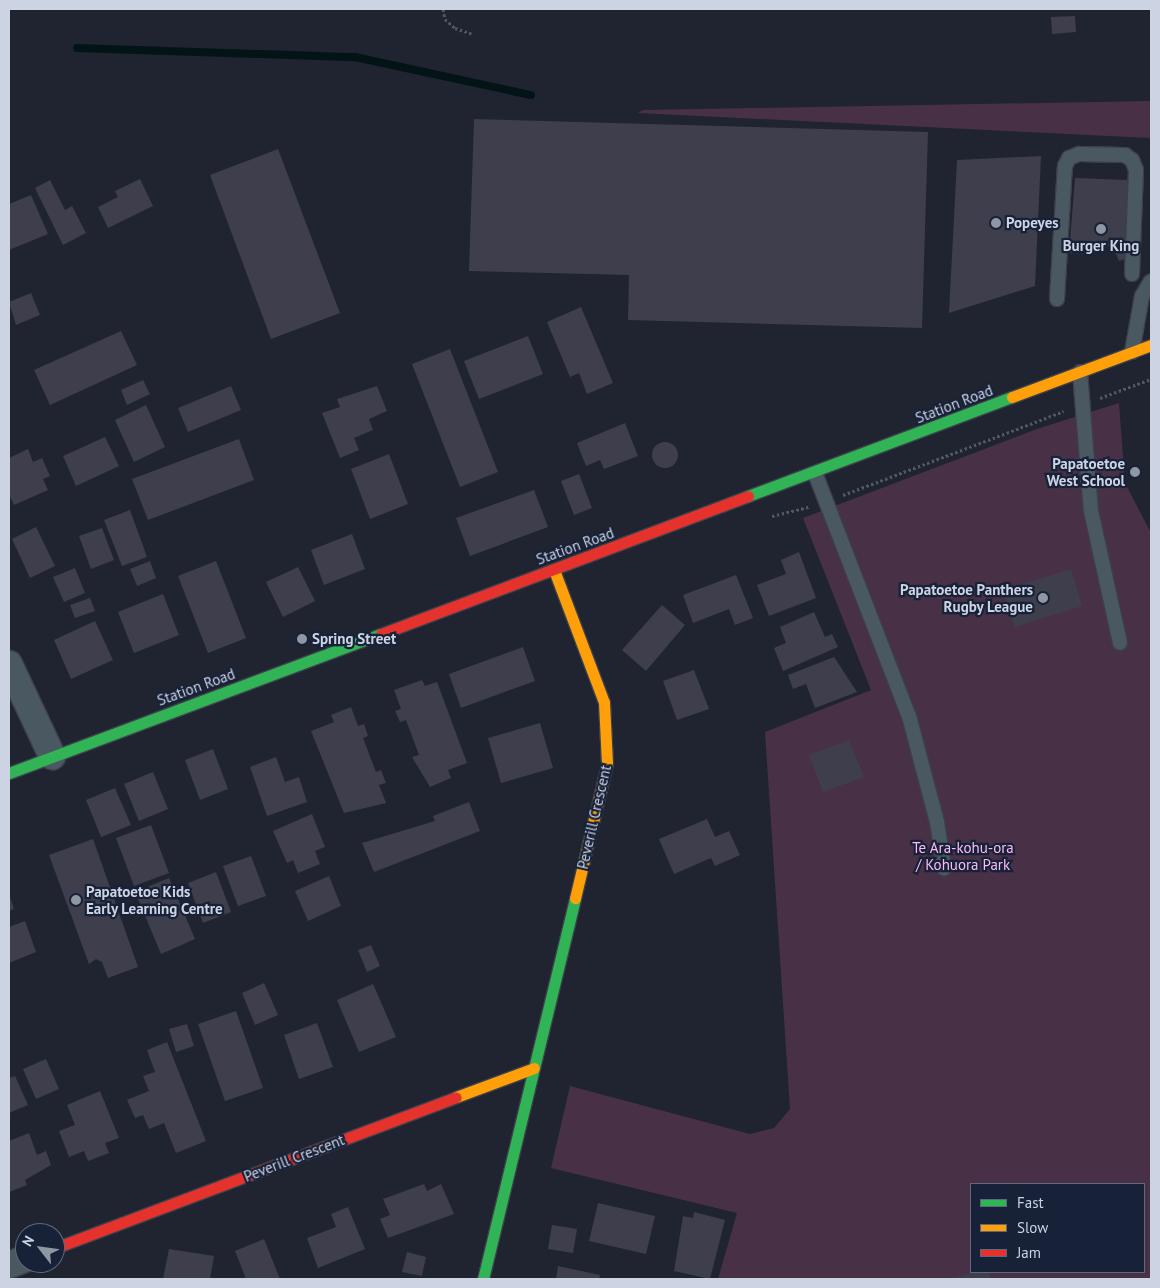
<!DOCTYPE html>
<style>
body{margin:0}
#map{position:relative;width:1160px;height:1288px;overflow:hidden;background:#1f2430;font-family:"PT Sans",sans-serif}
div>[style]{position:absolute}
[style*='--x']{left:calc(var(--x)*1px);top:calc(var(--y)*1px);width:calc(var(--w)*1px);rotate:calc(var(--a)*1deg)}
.green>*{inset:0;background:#483147}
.stream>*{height:8px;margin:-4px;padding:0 4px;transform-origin:4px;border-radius:4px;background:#031417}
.building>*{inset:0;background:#3f3e4c}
.round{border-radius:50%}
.path>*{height:3px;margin-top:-1.5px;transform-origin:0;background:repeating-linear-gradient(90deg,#4f5960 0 2.5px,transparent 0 5px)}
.roads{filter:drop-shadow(1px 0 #3c414b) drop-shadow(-1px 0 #3c414b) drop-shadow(0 1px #3c414b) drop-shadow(0 -1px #3c414b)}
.lane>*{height:14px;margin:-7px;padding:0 7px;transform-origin:7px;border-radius:7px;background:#4a5861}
.street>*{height:26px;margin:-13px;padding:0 13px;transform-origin:13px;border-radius:13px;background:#4a5861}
.fast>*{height:11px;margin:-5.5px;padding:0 5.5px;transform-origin:5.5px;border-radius:5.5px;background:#30b455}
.slow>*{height:11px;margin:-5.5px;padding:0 5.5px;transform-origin:5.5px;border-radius:5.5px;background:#ff9f0a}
.jam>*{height:11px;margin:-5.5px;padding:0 5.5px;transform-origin:5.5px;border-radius:5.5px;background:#e5322d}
.dots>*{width:14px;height:14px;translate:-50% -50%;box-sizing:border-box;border:2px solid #172138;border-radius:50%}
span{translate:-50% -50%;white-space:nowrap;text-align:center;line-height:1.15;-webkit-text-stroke:4.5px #172138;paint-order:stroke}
.poi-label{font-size:15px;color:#ccd3e3;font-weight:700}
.left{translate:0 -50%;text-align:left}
.right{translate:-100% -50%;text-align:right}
.street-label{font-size:15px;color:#ccd3e3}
.park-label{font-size:15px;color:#fcbbf4}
.frame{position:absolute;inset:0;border:10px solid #ccd3e3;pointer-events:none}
.legend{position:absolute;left:970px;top:1183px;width:175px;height:90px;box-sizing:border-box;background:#172138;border:1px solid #5f687c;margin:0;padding:6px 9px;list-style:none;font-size:15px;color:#ccd3e3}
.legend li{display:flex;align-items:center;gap:10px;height:25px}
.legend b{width:25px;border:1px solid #5f687c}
.north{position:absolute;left:15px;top:1223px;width:50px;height:50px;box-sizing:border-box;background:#172138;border:1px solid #5f687c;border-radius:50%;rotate:300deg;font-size:14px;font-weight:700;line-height:20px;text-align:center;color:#ccd3e3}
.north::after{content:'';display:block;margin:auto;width:18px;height:22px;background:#8f96a4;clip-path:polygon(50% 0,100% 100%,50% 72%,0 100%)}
</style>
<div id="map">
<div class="green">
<i style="clip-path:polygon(1151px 101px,1151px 138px,638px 113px,643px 110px)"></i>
<i style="clip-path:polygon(evenodd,1119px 403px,1125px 483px,1151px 533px,1151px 1279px,718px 1279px,737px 1213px,551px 1168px,570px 1086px,750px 1134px,774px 1128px,790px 1109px,765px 732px,871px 690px,803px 518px,1037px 429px,1119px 403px,971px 1184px,1144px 1184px,1144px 1272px,971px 1272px,971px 1184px)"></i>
</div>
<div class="stream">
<i style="--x:77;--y:48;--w:278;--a:1.9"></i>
<i style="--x:355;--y:57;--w:180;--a:12.2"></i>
</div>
<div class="building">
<i style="clip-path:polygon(1075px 16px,1076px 32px,1052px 34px,1051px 17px)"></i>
<i style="clip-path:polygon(474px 119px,928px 132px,922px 328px,628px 320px,629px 275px,469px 271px)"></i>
<i style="clip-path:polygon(278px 149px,340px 313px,271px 339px,210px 175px)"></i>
<i style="clip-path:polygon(1041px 156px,1035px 286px,949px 313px,957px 160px)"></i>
<i style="clip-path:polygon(1075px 178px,1127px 180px,1130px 257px,1119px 261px,1112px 245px,1092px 254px,1069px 253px)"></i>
<i style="clip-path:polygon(140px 179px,153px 206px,108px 228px,98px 207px,118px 197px,115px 191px)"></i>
<i style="clip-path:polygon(50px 180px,65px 210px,72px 206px,86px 233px,63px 245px,35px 188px)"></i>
<i style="clip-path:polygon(31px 195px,48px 234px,9px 250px,9px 204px)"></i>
<i style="clip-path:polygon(31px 293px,40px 315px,16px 325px,9px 302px)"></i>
<i style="clip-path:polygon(581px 307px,613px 383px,587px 394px,579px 373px,570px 377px,547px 322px)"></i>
<i style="clip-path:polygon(121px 331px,137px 365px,50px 405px,34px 370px)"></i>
<i style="clip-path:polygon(528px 336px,543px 374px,479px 399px,464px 361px)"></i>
<i style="clip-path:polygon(450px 349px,498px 472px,460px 487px,412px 364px)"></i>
<i style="clip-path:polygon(143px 380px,150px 394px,127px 405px,121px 390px)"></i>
<i style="clip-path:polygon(231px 386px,241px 410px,188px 432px,178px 408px)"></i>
<i style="clip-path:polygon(377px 386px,387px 411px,369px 419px,373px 430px,354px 438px,359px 450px,340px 458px,322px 413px,340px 407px,337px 399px)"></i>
<i style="clip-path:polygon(146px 405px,165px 447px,134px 462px,115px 420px)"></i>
<i style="clip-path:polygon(625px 423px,638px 456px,604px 469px,600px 460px,586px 466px,577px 443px)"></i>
<i style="clip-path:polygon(105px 437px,119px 466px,76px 486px,63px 456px)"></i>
<i style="clip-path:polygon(239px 439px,254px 480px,148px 520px,132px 479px)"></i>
<i class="round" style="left:652px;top:442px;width:26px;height:26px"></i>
<i style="clip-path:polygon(28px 449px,33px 462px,42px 458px,50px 476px,43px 479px,48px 490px,14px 505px,9px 494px,9px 458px)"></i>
<i style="clip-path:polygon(389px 454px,408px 504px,370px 519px,351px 469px)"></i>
<i style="clip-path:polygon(579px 474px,592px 508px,574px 515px,561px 481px)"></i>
<i style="clip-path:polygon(534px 490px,548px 527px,470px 556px,456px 518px)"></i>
<i style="clip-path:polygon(130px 510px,147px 557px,122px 566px,104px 520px)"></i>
<i style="clip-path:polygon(36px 527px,55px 566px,30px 578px,12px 539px)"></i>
<i style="clip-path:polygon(102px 528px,114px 560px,91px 569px,79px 536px)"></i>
<i style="clip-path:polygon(352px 534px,365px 569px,324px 585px,311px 550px)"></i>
<i style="clip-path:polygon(799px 552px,816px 598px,769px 616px,757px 585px,786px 574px,781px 560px)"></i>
<i style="clip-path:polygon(150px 561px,156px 578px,137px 586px,130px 569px)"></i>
<i style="clip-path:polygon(216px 561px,246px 638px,208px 653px,178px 576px)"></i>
<i style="clip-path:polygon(298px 567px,315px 601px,283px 617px,266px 582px)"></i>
<i style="clip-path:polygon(75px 568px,85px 593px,64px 602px,53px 577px)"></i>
<i style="clip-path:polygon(1071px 569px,1082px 606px,1015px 627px,1003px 590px)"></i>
<i style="clip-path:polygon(736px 575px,753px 618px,735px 625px,729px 609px,693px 623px,683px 595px)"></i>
<i style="clip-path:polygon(163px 594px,179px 635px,134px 653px,118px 612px)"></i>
<i style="clip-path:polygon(90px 598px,95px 611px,75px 618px,70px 605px)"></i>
<i style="clip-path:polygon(662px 605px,685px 625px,646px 671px,622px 650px)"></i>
<i style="clip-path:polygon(814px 612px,825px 637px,832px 634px,838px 647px,783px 671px,774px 648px,786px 643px,780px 627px)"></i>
<i style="clip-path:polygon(95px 621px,113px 660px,71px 679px,54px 640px)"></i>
<i style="clip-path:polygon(523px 647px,535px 681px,461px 708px,449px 674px)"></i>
<i style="clip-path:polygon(834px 657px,857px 692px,815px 708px,806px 684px,793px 689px,788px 675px)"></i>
<i style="clip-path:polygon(694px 670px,709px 709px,677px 720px,663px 681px)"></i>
<i style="clip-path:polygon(422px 680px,425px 686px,437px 682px,467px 763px,448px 770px,451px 778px,430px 787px,412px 757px,419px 755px,406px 720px,400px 722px,395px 711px,401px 709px,394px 690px)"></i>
<i style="clip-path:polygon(351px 707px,358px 726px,364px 724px,368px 736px,363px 738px,376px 772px,381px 770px,386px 783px,379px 785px,386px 803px,344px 813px,311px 731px,334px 722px,331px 715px)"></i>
<i style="clip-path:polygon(540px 723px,553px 768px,501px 783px,488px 738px)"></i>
<i style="clip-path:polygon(849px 740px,864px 777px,823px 792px,809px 755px)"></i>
<i style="clip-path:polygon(213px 749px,228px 789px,200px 800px,185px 760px)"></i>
<i style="clip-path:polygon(276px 757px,285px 782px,299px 777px,307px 802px,267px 816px,250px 767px)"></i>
<i style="clip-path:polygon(153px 772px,168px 809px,139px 821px,124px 784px)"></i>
<i style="clip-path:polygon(115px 788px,131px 825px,101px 837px,86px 800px)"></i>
<i style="clip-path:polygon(469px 802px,480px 831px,374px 872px,362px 843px,435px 821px,433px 816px)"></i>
<i style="clip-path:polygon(312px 814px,325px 847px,315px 851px,320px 864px,298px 873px,293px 860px,287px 863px,273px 831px)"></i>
<i style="clip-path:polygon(707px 819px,715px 837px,729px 831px,740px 855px,715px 866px,711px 858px,674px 874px,659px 839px)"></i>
<i style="clip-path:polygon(151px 825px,169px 873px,134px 886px,116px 838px)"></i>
<i style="clip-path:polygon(93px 839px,138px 967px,108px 978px,102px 962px,96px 959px,89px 964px,49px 855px)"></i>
<i style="clip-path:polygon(251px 856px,266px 896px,238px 906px,223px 866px)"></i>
<i style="clip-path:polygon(216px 872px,231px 912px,203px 923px,188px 883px)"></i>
<i style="clip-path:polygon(329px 876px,341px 906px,308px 921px,295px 891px)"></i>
<i style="clip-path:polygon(169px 878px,195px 939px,161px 954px,135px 892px)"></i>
<i style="clip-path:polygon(9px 894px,14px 909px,9px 911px)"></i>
<i style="clip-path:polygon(25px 921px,36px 952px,9px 963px,9px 927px)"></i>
<i style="clip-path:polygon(371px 945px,380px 966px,367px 972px,358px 950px)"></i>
<i style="clip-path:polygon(264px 983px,278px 1015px,255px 1025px,242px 993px)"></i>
<i style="clip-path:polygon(373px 984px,396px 1037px,359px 1052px,337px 1000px)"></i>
<i style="clip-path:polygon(236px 1011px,263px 1088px,225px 1101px,198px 1024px)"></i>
<i style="clip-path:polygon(317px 1023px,333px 1067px,299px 1079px,284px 1035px)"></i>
<i style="clip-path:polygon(187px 1024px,194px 1046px,176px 1052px,169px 1029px)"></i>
<i style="clip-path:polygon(167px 1042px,206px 1141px,176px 1153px,164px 1123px,149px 1129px,143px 1115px,135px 1118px,127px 1100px,149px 1091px,143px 1076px,155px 1072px,147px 1050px)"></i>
<i style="clip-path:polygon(46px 1059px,59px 1089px,36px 1099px,23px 1069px)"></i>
<i style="clip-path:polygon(15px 1076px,28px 1105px,9px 1113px,9px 1078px)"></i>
<i style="clip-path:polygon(100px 1091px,119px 1138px,105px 1143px,109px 1153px,88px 1161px,84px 1151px,69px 1157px,59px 1131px,75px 1125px,67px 1105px)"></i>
<i style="clip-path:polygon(29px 1133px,37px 1155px,46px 1151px,51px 1165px,25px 1180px,27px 1185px,9px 1192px,9px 1141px)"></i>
<i style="clip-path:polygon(424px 1184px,427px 1191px,441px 1184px,454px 1214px,388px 1238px,380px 1219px,390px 1215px,383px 1199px)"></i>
<i style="clip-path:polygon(598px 1203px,655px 1216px,646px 1254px,589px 1241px)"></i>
<i style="clip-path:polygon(348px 1207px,365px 1249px,318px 1268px,307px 1238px,336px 1227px,331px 1214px)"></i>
<i style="clip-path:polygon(694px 1212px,725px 1220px,710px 1279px,674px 1271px,683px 1216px,693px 1218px)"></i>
<i style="clip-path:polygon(552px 1225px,577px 1229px,573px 1253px,548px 1249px)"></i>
<i style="clip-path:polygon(264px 1239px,280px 1279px,246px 1279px,235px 1251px)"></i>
<i style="clip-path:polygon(169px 1249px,214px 1256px,210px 1279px,163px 1279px)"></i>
<i style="clip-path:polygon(407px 1252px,426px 1257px,422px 1276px,402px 1272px)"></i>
<i style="clip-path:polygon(558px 1266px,600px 1275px,599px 1279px,556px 1279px)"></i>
<i style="clip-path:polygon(974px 1272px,989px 1272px,991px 1279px,951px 1279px)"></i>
</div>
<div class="path">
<i style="--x:443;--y:9;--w:10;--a:79"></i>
<i style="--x:445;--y:19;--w:13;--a:42"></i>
<i style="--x:455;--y:28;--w:18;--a:19"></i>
<i style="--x:1100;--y:398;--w:54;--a:-20.4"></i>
<i style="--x:843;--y:495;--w:236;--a:-20.8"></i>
<i style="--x:772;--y:516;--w:38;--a:-14"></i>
</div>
<div class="roads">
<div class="lane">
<i style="--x:1057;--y:299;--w:133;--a:-86.6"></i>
<i style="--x:1065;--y:166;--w:9;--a:-63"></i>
<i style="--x:1069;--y:158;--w:11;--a:-22"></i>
<i style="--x:1079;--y:154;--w:46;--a:1.2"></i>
<i style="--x:1125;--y:155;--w:9;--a:36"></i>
<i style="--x:1132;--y:160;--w:11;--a:68"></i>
<i style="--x:1136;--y:170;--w:104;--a:92.2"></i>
<i style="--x:1132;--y:352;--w:57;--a:-79.9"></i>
<i style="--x:1142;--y:296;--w:17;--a:-59"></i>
<i style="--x:1080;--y:372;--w:139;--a:85.5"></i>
<i style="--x:1091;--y:511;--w:135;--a:77.6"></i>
<i style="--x:815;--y:473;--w:261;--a:68.9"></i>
<i style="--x:909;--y:716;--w:110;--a:75.2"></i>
<i style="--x:937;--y:822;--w:47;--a:81.3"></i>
</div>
<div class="street">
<i style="--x:9;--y:664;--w:102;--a:64.9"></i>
<i style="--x:9;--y:1265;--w:17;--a:-21"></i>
</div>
<div class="fast">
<i style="--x:748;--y:496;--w:282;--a:-20.6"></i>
<i style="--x:9;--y:773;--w:397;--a:-20.5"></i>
<i style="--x:483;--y:1279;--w:392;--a:-76.4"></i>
</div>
<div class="slow">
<i style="--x:1012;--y:397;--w:148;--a:-20.5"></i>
<i style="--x:554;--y:570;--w:141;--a:69.3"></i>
<i style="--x:604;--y:702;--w:62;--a:87.2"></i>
<i style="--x:607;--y:764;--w:138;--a:103.4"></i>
<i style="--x:456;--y:1097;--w:83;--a:-20.4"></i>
</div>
<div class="jam">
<i style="--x:381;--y:634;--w:392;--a:-20.6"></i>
<i style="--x:55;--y:1248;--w:428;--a:-20.6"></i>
</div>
</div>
<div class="dots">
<i style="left:996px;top:223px;background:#8f96a4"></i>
<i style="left:1101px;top:229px;background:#8f96a4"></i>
<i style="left:1135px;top:472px;background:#8f96a4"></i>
<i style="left:1043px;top:598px;background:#8f96a4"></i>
<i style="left:302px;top:639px;background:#8f96a4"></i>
<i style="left:76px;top:900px;background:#8f96a4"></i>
</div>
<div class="poi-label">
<span class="left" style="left:1006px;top:223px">Popeyes</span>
<span style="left:1101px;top:246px">Burger King</span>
<span class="right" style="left:1125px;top:472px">Papatoetoe<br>West School</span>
<span class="right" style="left:1033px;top:598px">Papatoetoe Panthers<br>Rugby League</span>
<span class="left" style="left:312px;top:639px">Spring Street</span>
<span class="left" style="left:86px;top:900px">Papatoetoe Kids<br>Early Learning Centre</span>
</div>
<div class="street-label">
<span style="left:954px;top:404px;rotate:-21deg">Station Road</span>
<span style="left:575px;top:546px;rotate:-20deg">Station Road</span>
<span style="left:196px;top:687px;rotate:-20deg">Station Road</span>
<span style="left:594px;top:817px;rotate:-77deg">Peverill Crescent</span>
<span style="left:294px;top:1158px;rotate:-21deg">Peverill Crescent</span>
</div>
<div class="park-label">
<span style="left:963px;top:856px">Te Ara-kohu-ora<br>/ Kohuora Park</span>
</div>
<div class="frame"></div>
<ul class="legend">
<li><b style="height:6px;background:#30b455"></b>Fast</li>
<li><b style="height:6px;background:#ff9f0a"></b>Slow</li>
<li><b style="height:6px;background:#e5322d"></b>Jam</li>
</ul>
<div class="north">N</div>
</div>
